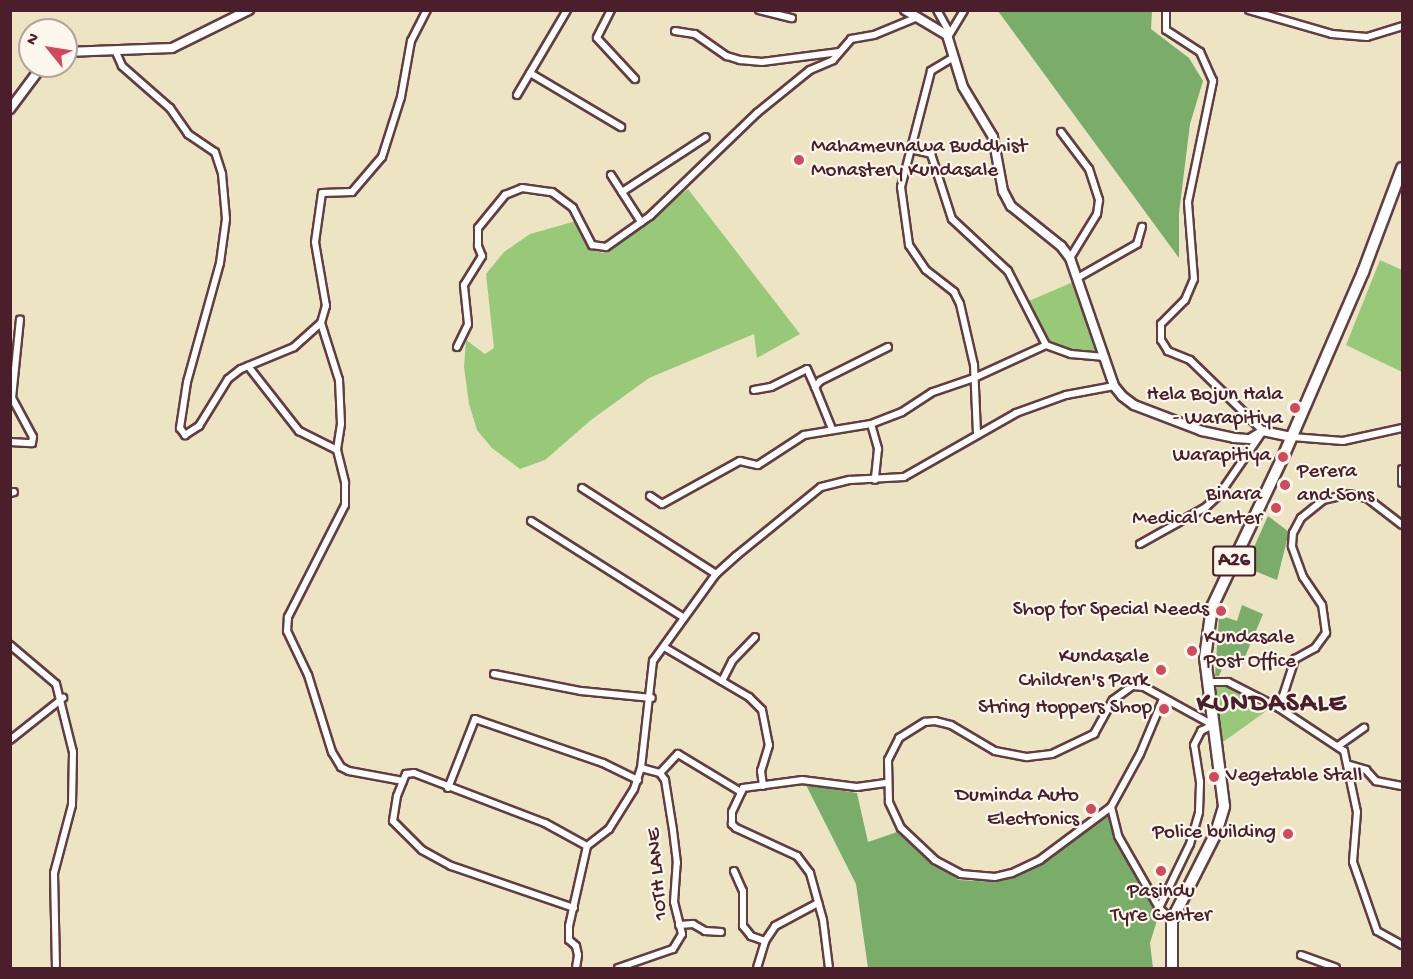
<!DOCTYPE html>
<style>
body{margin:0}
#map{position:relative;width:1413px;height:979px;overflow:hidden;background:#ede4c4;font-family:"Gochi Hand",sans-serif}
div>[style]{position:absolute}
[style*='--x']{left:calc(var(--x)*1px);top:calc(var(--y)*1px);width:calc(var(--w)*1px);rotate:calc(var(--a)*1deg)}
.green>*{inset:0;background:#97c979}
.forest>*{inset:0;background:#79ad69}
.roads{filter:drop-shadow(2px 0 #623d42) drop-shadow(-2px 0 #623d42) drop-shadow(0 2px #623d42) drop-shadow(0 -2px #623d42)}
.minor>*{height:6px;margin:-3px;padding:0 3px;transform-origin:3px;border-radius:3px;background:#fff}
.tertiary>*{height:8px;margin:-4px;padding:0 4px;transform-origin:4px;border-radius:4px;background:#fff}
.trunk>*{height:10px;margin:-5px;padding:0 5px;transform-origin:5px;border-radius:5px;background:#fff}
.dots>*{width:16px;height:16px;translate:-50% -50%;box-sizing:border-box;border:3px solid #fbf7ec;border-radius:50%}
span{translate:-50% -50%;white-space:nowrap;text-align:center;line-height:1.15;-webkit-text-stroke:4.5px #fbf7ec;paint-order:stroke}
.shield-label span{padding:2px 4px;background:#fbf7ec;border:2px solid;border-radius:4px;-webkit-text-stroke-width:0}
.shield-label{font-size:20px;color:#4a1f2b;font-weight:700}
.poi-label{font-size:21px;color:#4a1f2b}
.left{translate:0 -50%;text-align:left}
.right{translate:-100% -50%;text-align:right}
.street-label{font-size:21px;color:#4a1f2b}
.district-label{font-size:27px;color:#4a1f2b;font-weight:700;letter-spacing:1.5px}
.frame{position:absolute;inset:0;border:12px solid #4a1f2b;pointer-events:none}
.north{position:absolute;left:18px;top:18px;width:60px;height:60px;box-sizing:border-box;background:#fbf7ec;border:2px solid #b4a19f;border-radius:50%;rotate:300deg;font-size:16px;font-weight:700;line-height:24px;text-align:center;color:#4a1f2b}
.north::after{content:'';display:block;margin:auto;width:21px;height:27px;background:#d1495b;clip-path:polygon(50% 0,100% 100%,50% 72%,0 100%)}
</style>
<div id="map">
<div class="green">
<i style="clip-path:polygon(688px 189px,800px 334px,757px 358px,754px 334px,649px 378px,591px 420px,545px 460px,520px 469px,492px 448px,477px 430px,469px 404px,464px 367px,466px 340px,485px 354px,494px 348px,486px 274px,504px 252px,530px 234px,576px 221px,588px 248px,603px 253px)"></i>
<i style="clip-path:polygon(1380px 260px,1402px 270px,1402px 372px,1346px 345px)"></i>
<i style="clip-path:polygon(1073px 282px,1085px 310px,1100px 354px,1072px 352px,1047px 341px,1029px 301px)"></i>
<i style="clip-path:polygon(1221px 685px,1272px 707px,1223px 742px,1214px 688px)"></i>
</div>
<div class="forest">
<i style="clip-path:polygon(998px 11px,1152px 11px,1151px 29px,1189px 58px,1203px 81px,1190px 124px,1179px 213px,1179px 258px)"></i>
<i style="clip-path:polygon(1268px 516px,1289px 532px,1277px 580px,1245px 567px)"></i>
<i style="clip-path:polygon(1242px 605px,1263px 614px,1242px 664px,1226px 659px,1219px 676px,1215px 676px,1219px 615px,1237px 621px)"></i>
<i style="clip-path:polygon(806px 785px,857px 793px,868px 842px,897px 832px,933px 863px,959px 880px,996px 882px,1041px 864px,1109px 813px,1114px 839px,1159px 914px,1150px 943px,1153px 968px,868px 968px,856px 884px)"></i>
</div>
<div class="roads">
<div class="minor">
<i style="--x:611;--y:10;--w:31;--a:117"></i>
<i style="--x:597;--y:38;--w:56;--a:47.2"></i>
<i style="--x:759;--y:10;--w:34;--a:14"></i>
<i style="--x:937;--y:10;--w:23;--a:61"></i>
<i style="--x:948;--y:30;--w:5;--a:101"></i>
<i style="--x:1249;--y:10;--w:86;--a:16.1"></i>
<i style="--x:1332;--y:34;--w:35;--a:5"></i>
<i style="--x:1367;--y:37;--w:37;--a:-17"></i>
<i style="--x:675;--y:31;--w:20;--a:9"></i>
<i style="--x:695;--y:34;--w:39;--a:35"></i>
<i style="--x:727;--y:56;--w:14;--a:17"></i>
<i style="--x:740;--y:60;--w:22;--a:5"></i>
<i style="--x:762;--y:62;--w:78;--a:-7.4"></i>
<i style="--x:948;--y:37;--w:31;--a:-59"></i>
<i style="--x:115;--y:50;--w:17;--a:66"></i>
<i style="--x:122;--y:66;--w:64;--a:41.2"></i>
<i style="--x:170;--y:108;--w:32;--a:55"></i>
<i style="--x:188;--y:134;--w:32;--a:34"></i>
<i style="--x:215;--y:152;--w:23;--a:72"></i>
<i style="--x:222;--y:174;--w:45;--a:84.9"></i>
<i style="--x:226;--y:219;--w:44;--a:97.8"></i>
<i style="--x:220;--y:263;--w:123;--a:105.5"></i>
<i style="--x:187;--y:382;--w:47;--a:98.7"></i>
<i style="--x:180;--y:428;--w:9;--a:54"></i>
<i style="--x:185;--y:435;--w:17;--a:-33"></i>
<i style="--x:199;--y:426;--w:55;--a:-58.3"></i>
<i style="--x:228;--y:379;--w:16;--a:-38"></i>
<i style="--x:241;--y:369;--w:57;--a:-22.5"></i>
<i style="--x:294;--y:347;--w:36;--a:-42"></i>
<i style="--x:321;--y:323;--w:18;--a:-74"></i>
<i style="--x:326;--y:306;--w:65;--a:-99.8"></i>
<i style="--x:315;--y:242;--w:49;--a:-81.9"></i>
<i style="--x:322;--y:193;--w:30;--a:-2"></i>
<i style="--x:352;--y:192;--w:46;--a:-49.4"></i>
<i style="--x:382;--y:157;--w:63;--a:-72.4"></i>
<i style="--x:401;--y:97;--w:57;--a:-79.9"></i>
<i style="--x:411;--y:41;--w:35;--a:-63"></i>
<i style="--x:954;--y:57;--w:27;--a:149"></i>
<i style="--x:931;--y:71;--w:120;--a:104.5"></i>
<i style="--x:901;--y:187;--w:59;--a:82.1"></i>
<i style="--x:909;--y:245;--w:30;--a:56"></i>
<i style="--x:926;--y:270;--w:36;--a:38"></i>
<i style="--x:954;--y:292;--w:13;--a:63"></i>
<i style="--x:960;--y:304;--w:63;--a:77.1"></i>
<i style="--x:974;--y:365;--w:70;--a:87.5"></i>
<i style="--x:530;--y:73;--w:106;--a:30.7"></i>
<i style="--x:517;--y:95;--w:99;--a:-59.5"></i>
<i style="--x:1061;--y:132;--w:46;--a:52.9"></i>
<i style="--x:1089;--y:169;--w:33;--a:72"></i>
<i style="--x:1099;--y:200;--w:14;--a:98"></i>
<i style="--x:1097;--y:214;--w:52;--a:121.5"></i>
<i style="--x:910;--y:149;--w:22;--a:13"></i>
<i style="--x:931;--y:154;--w:68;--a:72.1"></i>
<i style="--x:952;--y:219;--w:76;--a:42.9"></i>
<i style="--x:1008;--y:271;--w:83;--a:62.8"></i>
<i style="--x:611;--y:175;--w:56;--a:57.4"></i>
<i style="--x:622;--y:192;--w:100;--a:-33.2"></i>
<i style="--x:1079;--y:277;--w:67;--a:-29.6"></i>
<i style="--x:1137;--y:244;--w:18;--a:-74"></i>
<i style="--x:321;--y:323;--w:60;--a:72.5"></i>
<i style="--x:339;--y:380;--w:44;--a:87.4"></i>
<i style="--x:341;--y:424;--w:26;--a:99"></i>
<i style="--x:457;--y:347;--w:25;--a:-64"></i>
<i style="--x:468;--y:324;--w:39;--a:-96"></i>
<i style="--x:464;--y:285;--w:34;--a:-58"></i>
<i style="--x:482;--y:256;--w:11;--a:-112"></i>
<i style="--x:478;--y:246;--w:18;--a:-90"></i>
<i style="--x:478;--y:228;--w:43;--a:-50.7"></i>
<i style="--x:505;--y:195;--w:18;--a:-22"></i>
<i style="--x:522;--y:188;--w:30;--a:8"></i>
<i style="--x:552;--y:192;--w:26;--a:37"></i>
<i style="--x:573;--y:208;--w:42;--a:62.8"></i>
<i style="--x:592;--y:245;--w:14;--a:8"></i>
<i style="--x:606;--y:247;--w:54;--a:-35.2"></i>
<i style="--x:650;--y:216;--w:149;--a:-43.9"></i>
<i style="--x:757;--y:113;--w:68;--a:-39.1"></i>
<i style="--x:810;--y:70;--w:25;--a:-23"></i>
<i style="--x:833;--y:60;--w:28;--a:-49"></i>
<i style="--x:851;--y:39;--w:23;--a:-10"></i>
<i style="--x:874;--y:35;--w:44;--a:-22.5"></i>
<i style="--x:248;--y:366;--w:83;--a:51.9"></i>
<i style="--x:299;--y:431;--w:42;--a:26.6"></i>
<i style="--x:337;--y:450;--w:34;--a:76"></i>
<i style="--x:345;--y:483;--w:22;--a:90"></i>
<i style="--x:345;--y:505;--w:126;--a:117"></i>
<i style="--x:288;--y:617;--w:14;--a:94"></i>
<i style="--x:287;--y:631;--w:49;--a:64.5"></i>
<i style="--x:308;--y:675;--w:81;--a:72.7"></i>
<i style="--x:332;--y:752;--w:17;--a:59"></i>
<i style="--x:341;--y:767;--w:9;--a:27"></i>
<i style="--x:349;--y:771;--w:55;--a:10.5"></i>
<i style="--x:754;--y:390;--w:17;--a:-10"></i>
<i style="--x:771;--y:387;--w:40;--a:-26.6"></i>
<i style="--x:807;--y:369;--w:20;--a:66"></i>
<i style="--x:871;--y:424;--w:26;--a:74"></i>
<i style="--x:878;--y:449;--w:31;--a:96"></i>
<i style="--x:832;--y:429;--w:45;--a:-112"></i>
<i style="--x:815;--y:387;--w:8;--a:-50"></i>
<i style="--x:820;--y:381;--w:76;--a:-26.6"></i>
<i style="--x:1292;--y:437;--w:51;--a:4.5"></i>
<i style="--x:1343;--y:441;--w:60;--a:-12.4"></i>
<i style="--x:10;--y:442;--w:22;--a:3"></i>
<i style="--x:32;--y:443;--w:6;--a:-81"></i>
<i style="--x:33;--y:437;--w:44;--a:-118.3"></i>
<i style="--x:12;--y:398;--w:79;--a:-84.2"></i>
<i style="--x:1402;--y:469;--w:14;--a:90"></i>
<i style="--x:582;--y:488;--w:159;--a:32.7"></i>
<i style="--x:10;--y:493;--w:4;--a:-14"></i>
<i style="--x:650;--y:496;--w:14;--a:34"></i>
<i style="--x:662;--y:504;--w:89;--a:-28.9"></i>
<i style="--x:740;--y:461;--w:18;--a:13"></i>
<i style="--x:758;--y:465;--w:55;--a:-33.1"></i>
<i style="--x:804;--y:435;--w:68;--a:-9.3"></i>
<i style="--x:871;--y:424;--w:33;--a:-21"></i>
<i style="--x:902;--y:412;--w:37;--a:-33"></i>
<i style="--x:933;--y:392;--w:43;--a:-18.9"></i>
<i style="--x:974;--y:378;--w:79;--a:-24.6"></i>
<i style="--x:1046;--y:345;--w:27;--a:20"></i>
<i style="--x:1071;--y:354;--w:34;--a:5"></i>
<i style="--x:531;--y:521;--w:180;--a:32.3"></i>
<i style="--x:1140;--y:544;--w:76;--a:-29.3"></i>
<i style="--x:1206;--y:507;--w:18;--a:-43"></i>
<i style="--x:1219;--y:495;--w:78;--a:-55.5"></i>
<i style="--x:1263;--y:431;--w:102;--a:-135.8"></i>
<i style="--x:1190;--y:360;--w:24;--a:-158"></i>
<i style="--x:1168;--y:351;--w:13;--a:-122"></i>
<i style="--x:1161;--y:340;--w:16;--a:-90"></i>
<i style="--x:1161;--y:324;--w:34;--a:-45"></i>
<i style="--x:1185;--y:300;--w:23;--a:-67"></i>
<i style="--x:1194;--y:279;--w:77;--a:-94.5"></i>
<i style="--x:1188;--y:202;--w:124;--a:-78.3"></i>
<i style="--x:1213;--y:81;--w:32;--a:-114"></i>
<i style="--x:1200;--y:52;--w:40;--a:-147.1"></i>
<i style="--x:1166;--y:30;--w:20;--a:-90"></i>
<i style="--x:10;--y:645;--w:60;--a:40.3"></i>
<i style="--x:56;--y:684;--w:70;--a:76"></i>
<i style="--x:73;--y:752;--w:53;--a:91.1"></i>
<i style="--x:72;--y:805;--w:70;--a:104.8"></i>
<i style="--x:54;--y:873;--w:95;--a:88.8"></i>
<i style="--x:664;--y:647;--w:99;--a:30.5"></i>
<i style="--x:749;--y:697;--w:18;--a:45"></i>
<i style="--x:762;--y:710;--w:36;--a:79"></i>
<i style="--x:769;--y:745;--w:27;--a:107"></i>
<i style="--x:761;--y:771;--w:15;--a:82"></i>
<i style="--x:494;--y:674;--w:89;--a:11.1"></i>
<i style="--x:581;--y:691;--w:71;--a:5.6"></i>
<i style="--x:722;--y:681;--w:22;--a:-63"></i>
<i style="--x:732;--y:661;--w:33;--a:-46"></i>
<i style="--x:1208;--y:682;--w:20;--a:0"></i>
<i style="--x:1228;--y:682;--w:57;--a:27"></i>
<i style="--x:1279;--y:708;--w:78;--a:33.5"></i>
<i style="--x:1344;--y:751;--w:62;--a:78"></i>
<i style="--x:1357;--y:812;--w:50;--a:94.6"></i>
<i style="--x:1353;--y:862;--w:73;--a:70.8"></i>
<i style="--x:1377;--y:931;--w:29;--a:29"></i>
<i style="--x:1163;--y:699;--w:60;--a:112.7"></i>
<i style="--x:1140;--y:754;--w:60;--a:118.7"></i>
<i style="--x:1111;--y:807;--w:30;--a:76"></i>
<i style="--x:1118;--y:836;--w:83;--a:60.3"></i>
<i style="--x:1159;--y:908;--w:18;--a:43"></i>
<i style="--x:1279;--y:708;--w:52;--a:-71.9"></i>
<i style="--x:1295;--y:659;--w:23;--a:-29"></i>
<i style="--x:1315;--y:648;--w:19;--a:-54"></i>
<i style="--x:1326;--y:633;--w:28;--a:-98"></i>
<i style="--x:1322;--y:605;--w:34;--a:-124"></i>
<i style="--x:1303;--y:577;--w:33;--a:-110"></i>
<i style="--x:1292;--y:546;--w:13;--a:-86"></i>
<i style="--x:1293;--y:533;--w:17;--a:-62"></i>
<i style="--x:1301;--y:518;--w:28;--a:-39"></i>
<i style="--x:1323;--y:500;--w:26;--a:-13"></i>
<i style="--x:1348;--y:494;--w:19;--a:12"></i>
<i style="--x:1367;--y:498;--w:44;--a:37.6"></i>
<i style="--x:10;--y:740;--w:68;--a:-38.4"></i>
<i style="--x:1338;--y:746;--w:32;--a:-35"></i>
<i style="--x:1350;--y:765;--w:17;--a:17"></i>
<i style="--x:1366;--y:770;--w:15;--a:48"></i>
<i style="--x:1376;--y:781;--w:26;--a:11"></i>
<i style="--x:641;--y:768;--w:108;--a:-83.6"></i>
<i style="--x:653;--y:661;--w:107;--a:-54.1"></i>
<i style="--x:716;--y:574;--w:27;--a:-42"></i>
<i style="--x:736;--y:556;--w:109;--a:-39.1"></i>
<i style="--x:821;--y:487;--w:30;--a:-14"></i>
<i style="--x:850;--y:480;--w:54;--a:-3.2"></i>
<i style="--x:904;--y:477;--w:129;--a:-29.7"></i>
<i style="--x:1016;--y:413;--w:53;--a:-19.8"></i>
<i style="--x:1066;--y:395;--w:49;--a:-10.6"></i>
<i style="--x:660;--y:773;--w:26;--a:-47"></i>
<i style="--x:678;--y:754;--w:74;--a:31.1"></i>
<i style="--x:448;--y:788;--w:74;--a:-68.6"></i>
<i style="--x:475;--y:719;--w:135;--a:19"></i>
<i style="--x:603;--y:763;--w:39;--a:26"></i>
<i style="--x:1111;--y:807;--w:89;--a:143.3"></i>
<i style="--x:1040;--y:860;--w:31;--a:155"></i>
<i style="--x:1012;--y:873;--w:17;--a:167"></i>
<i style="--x:995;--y:877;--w:34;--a:-175"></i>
<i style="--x:961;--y:874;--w:30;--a:-152"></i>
<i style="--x:935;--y:860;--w:47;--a:-136.7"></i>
<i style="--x:901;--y:828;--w:29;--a:-115"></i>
<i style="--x:889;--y:802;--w:42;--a:-91.4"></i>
<i style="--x:888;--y:760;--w:25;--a:-63"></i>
<i style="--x:899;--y:738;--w:31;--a:-32"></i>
<i style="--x:925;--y:722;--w:10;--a:-6"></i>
<i style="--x:935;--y:721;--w:16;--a:14"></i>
<i style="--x:951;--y:725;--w:51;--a:30.6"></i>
<i style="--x:995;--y:751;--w:33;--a:11"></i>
<i style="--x:1027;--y:757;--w:25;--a:-7"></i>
<i style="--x:1052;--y:754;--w:47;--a:-25.5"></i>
<i style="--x:1094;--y:734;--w:39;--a:-61"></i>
<i style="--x:1113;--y:700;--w:24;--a:-36"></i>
<i style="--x:1132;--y:686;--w:12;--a:5"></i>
<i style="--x:1144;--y:687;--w:79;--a:28.8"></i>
<i style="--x:734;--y:871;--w:22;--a:66"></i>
<i style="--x:743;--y:891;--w:35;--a:90"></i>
<i style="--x:743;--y:926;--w:13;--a:51"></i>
<i style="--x:751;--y:936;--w:15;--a:20"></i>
<i style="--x:574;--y:908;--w:130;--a:-161.1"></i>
<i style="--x:451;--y:866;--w:33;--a:-151"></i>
<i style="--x:422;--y:850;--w:41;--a:-135"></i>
<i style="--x:393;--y:821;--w:25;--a:-81"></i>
<i style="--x:397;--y:796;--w:24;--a:-68"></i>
<i style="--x:406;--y:774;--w:8;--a:-7"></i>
<i style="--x:414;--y:773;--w:140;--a:20.9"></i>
<i style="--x:545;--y:823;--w:48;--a:28.7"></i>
<i style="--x:1159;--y:908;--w:71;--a:-64.2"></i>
<i style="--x:1190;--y:844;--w:33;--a:-74"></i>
<i style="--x:1199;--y:812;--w:30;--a:-88"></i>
<i style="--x:1200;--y:782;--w:37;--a:-99"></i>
<i style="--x:1194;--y:745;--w:16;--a:-63"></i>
<i style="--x:1201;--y:731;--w:13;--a:-27"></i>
<i style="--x:679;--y:925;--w:14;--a:-4"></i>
<i style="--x:693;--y:924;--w:14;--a:30"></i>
<i style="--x:705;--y:931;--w:16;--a:4"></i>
<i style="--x:1301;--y:955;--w:37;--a:20"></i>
<i style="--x:576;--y:968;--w:13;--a:-81"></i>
<i style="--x:578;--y:955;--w:9;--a:-103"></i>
<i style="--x:576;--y:946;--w:9;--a:-139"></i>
<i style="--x:569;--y:940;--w:14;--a:-90"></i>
<i style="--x:569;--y:926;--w:82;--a:-77.3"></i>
<i style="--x:587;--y:846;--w:28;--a:-38"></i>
<i style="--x:609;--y:829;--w:47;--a:-58"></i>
<i style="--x:634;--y:789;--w:22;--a:-72"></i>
<i style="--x:641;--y:768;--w:20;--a:15"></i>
<i style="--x:618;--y:968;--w:58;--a:-19.1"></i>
<i style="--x:673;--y:949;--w:17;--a:-59"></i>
<i style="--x:682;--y:934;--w:33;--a:-104"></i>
<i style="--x:674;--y:902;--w:39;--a:-86"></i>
<i style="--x:677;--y:863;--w:33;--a:-97"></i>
<i style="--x:673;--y:830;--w:51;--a:-99.1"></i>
<i style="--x:665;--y:780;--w:9;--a:-126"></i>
<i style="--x:757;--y:968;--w:28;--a:-73"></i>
<i style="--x:765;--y:941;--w:18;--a:-56"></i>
<i style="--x:775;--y:926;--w:49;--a:-28.1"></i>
<i style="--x:829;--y:968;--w:48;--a:-97.1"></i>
<i style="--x:823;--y:920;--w:49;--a:-105.5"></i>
<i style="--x:810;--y:873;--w:21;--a:-127"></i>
<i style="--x:797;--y:856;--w:67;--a:-155.3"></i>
<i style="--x:736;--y:828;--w:6;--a:-135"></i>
<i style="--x:732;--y:824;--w:12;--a:-90"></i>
<i style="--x:732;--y:812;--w:26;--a:-65"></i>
<i style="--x:743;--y:788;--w:60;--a:-7.7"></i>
<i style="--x:802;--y:780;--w:55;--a:7.3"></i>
<i style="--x:857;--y:787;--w:29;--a:-8"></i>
</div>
<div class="tertiary">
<i style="--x:905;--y:10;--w:49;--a:30.8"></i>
<i style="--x:947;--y:35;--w:54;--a:72.9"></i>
<i style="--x:963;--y:87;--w:58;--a:59"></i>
<i style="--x:993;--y:137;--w:55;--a:79.5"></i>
<i style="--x:1003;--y:191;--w:17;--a:62"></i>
<i style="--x:1011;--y:206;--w:64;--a:38.7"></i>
<i style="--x:1061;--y:246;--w:15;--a:53"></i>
<i style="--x:1070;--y:258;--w:135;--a:71"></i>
<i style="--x:1114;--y:386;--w:13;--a:51"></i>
<i style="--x:1122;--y:396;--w:15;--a:37"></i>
<i style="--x:1134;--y:405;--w:73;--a:20.9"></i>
<i style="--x:1202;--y:431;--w:33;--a:12"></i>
<i style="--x:1234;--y:438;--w:16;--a:4"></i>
<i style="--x:1250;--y:439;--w:15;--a:-32"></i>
<i style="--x:1263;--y:431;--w:30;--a:12"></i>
<i style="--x:66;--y:52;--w:106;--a:-2.2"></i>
<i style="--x:172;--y:48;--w:86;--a:-26.3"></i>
<i style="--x:10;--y:109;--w:54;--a:-53.3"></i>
</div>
<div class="trunk">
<i style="--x:1172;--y:968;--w:48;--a:-90"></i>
<i style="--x:1172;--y:920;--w:97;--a:-63.2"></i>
<i style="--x:1216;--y:833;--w:28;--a:-73"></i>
<i style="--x:1224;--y:806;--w:149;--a:-97.3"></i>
<i style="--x:1205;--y:658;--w:51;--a:-82.2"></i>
<i style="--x:1212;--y:607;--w:166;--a:-64.7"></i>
<i style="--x:1283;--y:457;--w:202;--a:-66.6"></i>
<i style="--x:1363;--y:272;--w:111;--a:-69.4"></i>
</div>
</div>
<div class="dots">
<i style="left:799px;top:160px;background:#d1495b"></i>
<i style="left:1295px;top:408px;background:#d1495b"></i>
<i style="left:1283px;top:457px;background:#d1495b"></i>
<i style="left:1285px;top:485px;background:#d1495b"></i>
<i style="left:1276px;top:508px;background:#d1495b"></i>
<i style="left:1221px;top:611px;background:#d1495b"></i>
<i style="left:1192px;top:651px;background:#d1495b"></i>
<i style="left:1161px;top:670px;background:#d1495b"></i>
<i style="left:1164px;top:709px;background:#d1495b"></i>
<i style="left:1214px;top:777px;background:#d1495b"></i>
<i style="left:1091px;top:809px;background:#d1495b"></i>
<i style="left:1288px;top:834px;background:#d1495b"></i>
<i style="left:1161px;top:871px;background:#d1495b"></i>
</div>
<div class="shield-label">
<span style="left:1234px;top:561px">A26</span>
</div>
<div class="poi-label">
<span class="left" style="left:811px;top:160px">Mahamevnawa Buddhist<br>Monastery Kundasale</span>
<span class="right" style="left:1283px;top:408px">Hela Bojun Hala<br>- Warapitiya</span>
<span class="right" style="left:1271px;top:457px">Warapitiya</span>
<span class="left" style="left:1297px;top:485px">Perera<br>and Sons</span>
<span class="right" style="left:1262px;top:508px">Binara<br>Medical Center</span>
<span class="right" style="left:1209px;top:611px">Shop for Special Needs</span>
<span class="left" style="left:1204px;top:651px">Kundasale<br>Post Office</span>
<span class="right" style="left:1149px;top:670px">Kundasale<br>Children's Park</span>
<span class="right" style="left:1152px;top:709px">String Hoppers Shop</span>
<span class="left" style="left:1226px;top:777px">Vegetable Stall</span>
<span class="right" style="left:1079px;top:809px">Duminda Auto<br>Electronics</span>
<span class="right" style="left:1276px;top:834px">Police building</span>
<span style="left:1161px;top:905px">Pasindu<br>Tyre Center</span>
</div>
<div class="street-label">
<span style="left:659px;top:874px;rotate:-95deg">10TH LANE</span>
</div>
<div class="district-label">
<span style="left:1272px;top:706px">KUNDASALE</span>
</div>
<div class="frame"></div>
<div class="north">N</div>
</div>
